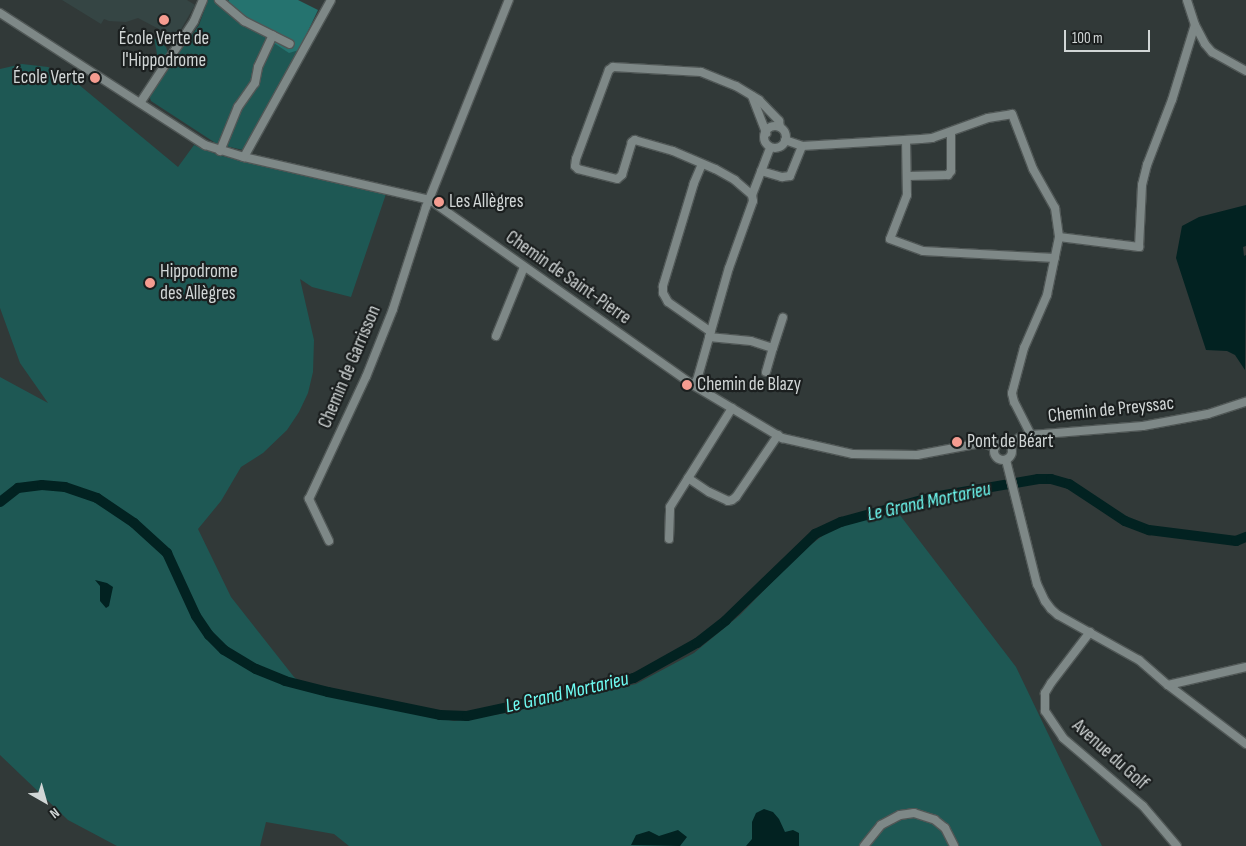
<!DOCTYPE html>
<meta charset="utf-8">
<style>
body{margin:0}
#map{position:relative;width:1246px;height:846px;overflow:hidden;background:#313938;font-family:"Sofia Sans Condensed",sans-serif}
div>[style]{position:absolute}
[style*='--x']{left:calc(var(--x)*1px);top:calc(var(--y)*1px);width:calc(var(--w)*1px);rotate:calc(var(--a)*1deg)}
.built>*{inset:0;background:#354544}
.green>*{inset:0;background:#1e5854}
.forest>*{inset:0;background:#25736f}
.water>*{inset:0;background:#022221}
.river>*{height:10px;margin:-5px;padding:0 5px;transform-origin:5px;border-radius:5px;background:#022221}
.roads{filter:drop-shadow(1px 0 #505756) drop-shadow(-1px 0 #505756) drop-shadow(0 1px #505756) drop-shadow(0 -1px #505756)}
.minor>*{height:8px;margin:-4px;padding:0 4px;transform-origin:4px;border-radius:4px;background:#7e8887}
.minor>.ring{margin:-4px;padding:0;box-sizing:content-box;background:none;border:8px solid #7e8887;border-radius:50%}
.dots>*{width:14px;height:14px;translate:-50% -50%;box-sizing:border-box;border:2px solid #1b1f1f;border-radius:50%}
span{translate:-50% -50%;white-space:nowrap;text-align:center;line-height:1.15;-webkit-text-stroke:4.5px #1b1f1f;paint-order:stroke}
.poi-label{font-size:19px;color:#d1d6d6}
.right{translate:-100% -50%;text-align:right}
.left{translate:0 -50%;text-align:left}
.street-label{font-size:19px;color:#d1d6d6}
.water-label{font-size:20px;color:#6efcf3;font-style:italic}
.north{position:absolute;left:20px;top:776px;width:50px;height:50px;-webkit-text-stroke:4px #1b1f1f;paint-order:stroke;rotate:142deg;font-size:14px;font-weight:700;line-height:20px;text-align:center;color:#d1d6d6}
.north::after{content:'';display:block;margin:auto;width:18px;height:22px;background:#d1d6d6;clip-path:polygon(50% 0,100% 100%,50% 72%,0 100%)}
.scale{position:absolute;left:1064px;top:30px;width:86px;height:22px;box-sizing:border-box;border:2px solid #d1d6d6;border-top:0;padding-left:6px;font-size:15px;line-height:18px;white-space:nowrap;color:#d1d6d6;-webkit-text-stroke:4px #1b1f1f;paint-order:stroke}
</style>
<div id="map">
<div class="built">
<i style="clip-path:polygon(62px 0,187px 0,195px 5px,176px 38px,138px 18px,126px 22px,109px 21px,104px 19px,101px 24px)"></i>
</div>
<div class="green">
<i style="clip-path:polygon(208px 0,229px 0,225px 11px,299px 50px,243px 150px,217px 144px,151px 101px,149px 95px,199px 25px)"></i>
<i style="clip-path:polygon(154px 38px,166px 47px,168px 53px,159px 65px)"></i>
<i style="clip-path:polygon(22px 64px,48px 67px,72px 79px,178px 167px,194px 145px,218px 155px,242px 161px,387px 191px,351px 297px,312px 287px,300px 279px,314px 340px,313px 372px,308px 393px,299px 412px,287px 430px,263px 453px,241px 467px,221px 501px,198px 529px,231px 597px,294px 677px,315px 693px,454px 721px,507px 713px,636px 684px,694px 653px,740px 615px,801px 552px,833px 528px,896px 510px,1016px 667px,1102px 846px,349px 846px,334px 834px,266px 822px,260px 846px,117px 846px,68px 820px,0 755px,0 377px,48px 403px,20px 363px,0 308px,0 69px)"></i>
</div>
<div class="forest">
<i style="clip-path:polygon(229px 0,298px 0,318px 10px,299px 50px,289px 53px,225px 11px)"></i>
</div>
<div class="water">
<i style="clip-path:polygon(1246px 205px,1246px 246px,1243px 247px,1244px 256px,1246px 255px,1245px 370px,1235px 355px,1227px 351px,1206px 350px,1176px 258px,1182px 226px,1199px 217px)"></i>
<i style="clip-path:polygon(95px 580px,107px 583px,113px 587px,109px 606px,106px 608px,100px 601px,100px 586px)"></i>
<i style="clip-path:polygon(764px 809px,773px 812px,779px 819px,785px 832px,793px 830px,799px 833px,799px 846px,746px 846px,752px 839px,752px 822px,756px 813px)"></i>
<i style="clip-path:polygon(678px 830px,687px 837px,680px 846px,631px 845px,636px 835px,649px 831px,659px 836px)"></i>
</div>
<div class="river">
<i style="--x:0;--y:502;--w:23;--a:-38"></i>
<i style="--x:18;--y:488;--w:24;--a:-7"></i>
<i style="--x:42;--y:485;--w:23;--a:5"></i>
<i style="--x:65;--y:487;--w:34;--a:19"></i>
<i style="--x:97;--y:498;--w:45;--a:34"></i>
<i style="--x:134;--y:523;--w:45;--a:42.3"></i>
<i style="--x:167;--y:553;--w:69;--a:65.3"></i>
<i style="--x:196;--y:616;--w:23;--a:56"></i>
<i style="--x:209;--y:635;--w:21;--a:45"></i>
<i style="--x:224;--y:650;--w:37;--a:31"></i>
<i style="--x:256;--y:669;--w:31;--a:22"></i>
<i style="--x:285;--y:681;--w:44;--a:14.3"></i>
<i style="--x:328;--y:692;--w:114;--a:11.6"></i>
<i style="--x:440;--y:715;--w:27;--a:2"></i>
<i style="--x:467;--y:716;--w:151;--a:-12.2"></i>
<i style="--x:615;--y:684;--w:20;--a:-18"></i>
<i style="--x:634;--y:678;--w:72;--a:-29.1"></i>
<i style="--x:697;--y:643;--w:37;--a:-38"></i>
<i style="--x:726;--y:620;--w:124;--a:-44"></i>
<i style="--x:815;--y:534;--w:29;--a:-25"></i>
<i style="--x:841;--y:522;--w:95;--a:-15.2"></i>
<i style="--x:933;--y:497;--w:107;--a:-9.7"></i>
<i style="--x:1038;--y:479;--w:13;--a:0"></i>
<i style="--x:1051;--y:479;--w:19;--a:16"></i>
<i style="--x:1069;--y:484;--w:67;--a:33.5"></i>
<i style="--x:1125;--y:521;--w:26;--a:21"></i>
<i style="--x:1149;--y:530;--w:88;--a:7.2"></i>
<i style="--x:1236;--y:541;--w:11;--a:-22"></i>
</div>
<div class="roads">
<div class="minor">
<i style="--x:219;--y:0;--w:33;--a:40"></i>
<i style="--x:244;--y:21;--w:51;--a:26.6"></i>
<i style="--x:0;--y:13;--w:244;--a:32.8"></i>
<i style="--x:205;--y:145;--w:41;--a:17.1"></i>
<i style="--x:244;--y:157;--w:191;--a:13"></i>
<i style="--x:430;--y:200;--w:322;--a:35.1"></i>
<i style="--x:693;--y:385;--w:104;--a:30.8"></i>
<i style="--x:782;--y:438;--w:73;--a:12.7"></i>
<i style="--x:853;--y:454;--w:64;--a:0.9"></i>
<i style="--x:917;--y:455;--w:65;--a:-10.6"></i>
<i style="--x:981;--y:443;--w:15;--a:16"></i>
<i style="--x:1195;--y:25;--w:21;--a:62"></i>
<i style="--x:1205;--y:44;--w:11;--a:49"></i>
<i style="--x:1212;--y:52;--w:39;--a:29"></i>
<i style="--x:752;--y:96;--w:40;--a:69"></i>
<i style="--x:140;--y:103;--w:98;--a:-56.6"></i>
<i style="--x:194;--y:21;--w:23;--a:-67"></i>
<i class="ring" style="left:764px;top:126px;width:14px;height:14px"></i>
<i style="--x:785;--y:140;--w:18;--a:19"></i>
<i style="--x:802;--y:146;--w:119;--a:-3.4"></i>
<i style="--x:921;--y:139;--w:11;--a:-5"></i>
<i style="--x:932;--y:138;--w:59;--a:-19.7"></i>
<i style="--x:988;--y:118;--w:24;--a:-9"></i>
<i style="--x:1012;--y:114;--w:59;--a:69.1"></i>
<i style="--x:1033;--y:169;--w:45;--a:60.6"></i>
<i style="--x:1055;--y:208;--w:29;--a:82"></i>
<i style="--x:906;--y:140;--w:55;--a:89"></i>
<i style="--x:907;--y:195;--w:47;--a:111.1"></i>
<i style="--x:890;--y:239;--w:35;--a:20"></i>
<i style="--x:923;--y:251;--w:132;--a:3"></i>
<i style="--x:220;--y:151;--w:48;--a:-67.8"></i>
<i style="--x:238;--y:107;--w:29;--a:-55"></i>
<i style="--x:255;--y:83;--w:16;--a:-79"></i>
<i style="--x:258;--y:67;--w:35;--a:-65"></i>
<i style="--x:244;--y:157;--w:179;--a:-61"></i>
<i style="--x:702;--y:164;--w:21;--a:113"></i>
<i style="--x:694;--y:183;--w:108;--a:106.8"></i>
<i style="--x:663;--y:286;--w:7;--a:90"></i>
<i style="--x:663;--y:293;--w:10;--a:61"></i>
<i style="--x:668;--y:302;--w:52;--a:34.9"></i>
<i style="--x:761;--y:171;--w:22;--a:16"></i>
<i style="--x:782;--y:177;--w:8;--a:-7"></i>
<i style="--x:790;--y:176;--w:32;--a:-68"></i>
<i style="--x:908;--y:176;--w:40;--a:-1.4"></i>
<i style="--x:948;--y:175;--w:5;--a:-53"></i>
<i style="--x:951;--y:171;--w:39;--a:-90"></i>
<i style="--x:752;--y:195;--w:50;--a:-69"></i>
<i style="--x:496;--y:336;--w:74;--a:-67.9"></i>
<i style="--x:709;--y:337;--w:42;--a:5.4"></i>
<i style="--x:751;--y:341;--w:23;--a:18"></i>
<i style="--x:773;--y:348;--w:32;--a:-72"></i>
<i style="--x:766;--y:372;--w:25;--a:-74"></i>
<i style="--x:693;--y:385;--w:6;--a:-51"></i>
<i style="--x:697;--y:380;--w:116;--a:-74.1"></i>
<i style="--x:729;--y:268;--w:71;--a:-70.3"></i>
<i style="--x:753;--y:201;--w:6;--a:-99"></i>
<i style="--x:752;--y:195;--w:23;--a:-139"></i>
<i style="--x:735;--y:180;--w:23;--a:-151"></i>
<i style="--x:715;--y:169;--w:46;--a:-156.8"></i>
<i style="--x:673;--y:151;--w:40;--a:-164"></i>
<i style="--x:635;--y:140;--w:4;--a:146"></i>
<i style="--x:632;--y:142;--w:34;--a:107"></i>
<i style="--x:622;--y:175;--w:6;--a:141"></i>
<i style="--x:617;--y:179;--w:40;--a:-165.6"></i>
<i style="--x:578;--y:169;--w:4;--a:-135"></i>
<i style="--x:575;--y:166;--w:7;--a:-82"></i>
<i style="--x:576;--y:159;--w:95;--a:-69.7"></i>
<i style="--x:609;--y:70;--w:5;--a:-37"></i>
<i style="--x:613;--y:67;--w:88;--a:3.3"></i>
<i style="--x:701;--y:72;--w:38;--a:22"></i>
<i style="--x:736;--y:86;--w:27;--a:31"></i>
<i style="--x:759;--y:100;--w:29;--a:46"></i>
<i style="--x:779;--y:121;--w:6;--a:81"></i>
<i style="--x:1031;--y:435;--w:37;--a:-117"></i>
<i style="--x:1014;--y:402;--w:9;--a:-103"></i>
<i style="--x:1012;--y:393;--w:47;--a:-75.1"></i>
<i style="--x:1024;--y:348;--w:58;--a:-66.5"></i>
<i style="--x:1047;--y:295;--w:59;--a:-78.3"></i>
<i style="--x:1059;--y:237;--w:81;--a:7.1"></i>
<i style="--x:1139;--y:247;--w:62;--a:-87.2"></i>
<i style="--x:1142;--y:185;--w:21;--a:-76"></i>
<i style="--x:1147;--y:165;--w:70;--a:-69"></i>
<i style="--x:1172;--y:100;--w:78;--a:-73"></i>
<i style="--x:1195;--y:25;--w:26;--a:-108"></i>
<i class="ring" style="left:994px;top:442px;width:10px;height:10px"></i>
<i style="--x:1011;--y:445;--w:11;--a:-41"></i>
<i style="--x:1019;--y:438;--w:12;--a:-14"></i>
<i style="--x:1031;--y:435;--w:112;--a:-4.6"></i>
<i style="--x:1143;--y:426;--w:66;--a:-10.5"></i>
<i style="--x:1208;--y:414;--w:40;--a:-18"></i>
<i style="--x:1006;--y:460;--w:128;--a:76"></i>
<i style="--x:1037;--y:584;--w:19;--a:65"></i>
<i style="--x:1045;--y:601;--w:10;--a:53"></i>
<i style="--x:1051;--y:609;--w:9;--a:41"></i>
<i style="--x:1058;--y:615;--w:93;--a:29.1"></i>
<i style="--x:1139;--y:660;--w:38;--a:41"></i>
<i style="--x:1168;--y:685;--w:98;--a:37.1"></i>
<i style="--x:688;--y:478;--w:25;--a:34"></i>
<i style="--x:709;--y:492;--w:21;--a:25"></i>
<i style="--x:728;--y:501;--w:4;--a:-14"></i>
<i style="--x:732;--y:500;--w:5;--a:-37"></i>
<i style="--x:736;--y:497;--w:75;--a:-55.9"></i>
<i style="--x:669;--y:539;--w:32;--a:-88"></i>
<i style="--x:670;--y:507;--w:117;--a:-57.9"></i>
<i style="--x:329;--y:541;--w:47;--a:-115.5"></i>
<i style="--x:309;--y:499;--w:135;--a:-65"></i>
<i style="--x:366;--y:377;--w:73;--a:-68.3"></i>
<i style="--x:393;--y:309;--w:107;--a:-72.1"></i>
<i style="--x:426;--y:207;--w:223;--a:-68.2"></i>
<i style="--x:1090;--y:632;--w:64;--a:127.4"></i>
<i style="--x:1051;--y:683;--w:12;--a:121"></i>
<i style="--x:1045;--y:693;--w:18;--a:90"></i>
<i style="--x:1045;--y:711;--w:32;--a:56"></i>
<i style="--x:1063;--y:738;--w:105;--a:40.4"></i>
<i style="--x:1143;--y:806;--w:52;--a:49.6"></i>
<i style="--x:1168;--y:685;--w:80;--a:-13"></i>
<i style="--x:864;--y:846;--w:27;--a:-51"></i>
<i style="--x:881;--y:825;--w:21;--a:-28"></i>
<i style="--x:900;--y:815;--w:14;--a:-8"></i>
<i style="--x:914;--y:813;--w:22;--a:18"></i>
<i style="--x:935;--y:820;--w:13;--a:39"></i>
<i style="--x:945;--y:828;--w:20;--a:63"></i>
</div>
</div>
<div class="dots">
<i style="left:164px;top:20px;background:#f59c90"></i>
<i style="left:95px;top:78px;background:#f59c90"></i>
<i style="left:439px;top:202px;background:#f59c90"></i>
<i style="left:150px;top:283px;background:#f59c90"></i>
<i style="left:687px;top:385px;background:#f59c90"></i>
<i style="left:957px;top:442px;background:#f59c90"></i>
</div>
<div class="poi-label">
<span style="left:164px;top:50px">École Verte de<br>l'Hippodrome</span>
<span class="right" style="left:85px;top:78px">École Verte</span>
<span class="left" style="left:449px;top:202px">Les Allègres</span>
<span class="left" style="left:160px;top:283px">Hippodrome<br>des Allègres</span>
<span class="left" style="left:697px;top:385px">Chemin de Blazy</span>
<span class="left" style="left:967px;top:442px">Pont de Béart</span>
</div>
<div class="street-label">
<span style="left:568px;top:278px;rotate:35deg">Chemin de Saint-Pierre</span>
<span style="left:350px;top:367px;rotate:-67deg">Chemin de Garrisson</span>
<span style="left:1111px;top:410px;rotate:-6deg">Chemin de Preyssac</span>
<span style="left:1110px;top:755px;rotate:42deg">Avenue du Golf</span>
</div>
<div class="water-label">
<span style="left:929px;top:502px;rotate:-12deg">Le Grand Mortarieu</span>
<span style="left:567px;top:693px;rotate:-13deg">Le Grand Mortarieu</span>
</div>
<div class="north">N</div>
<div class="scale">100 m</div>
</div>
